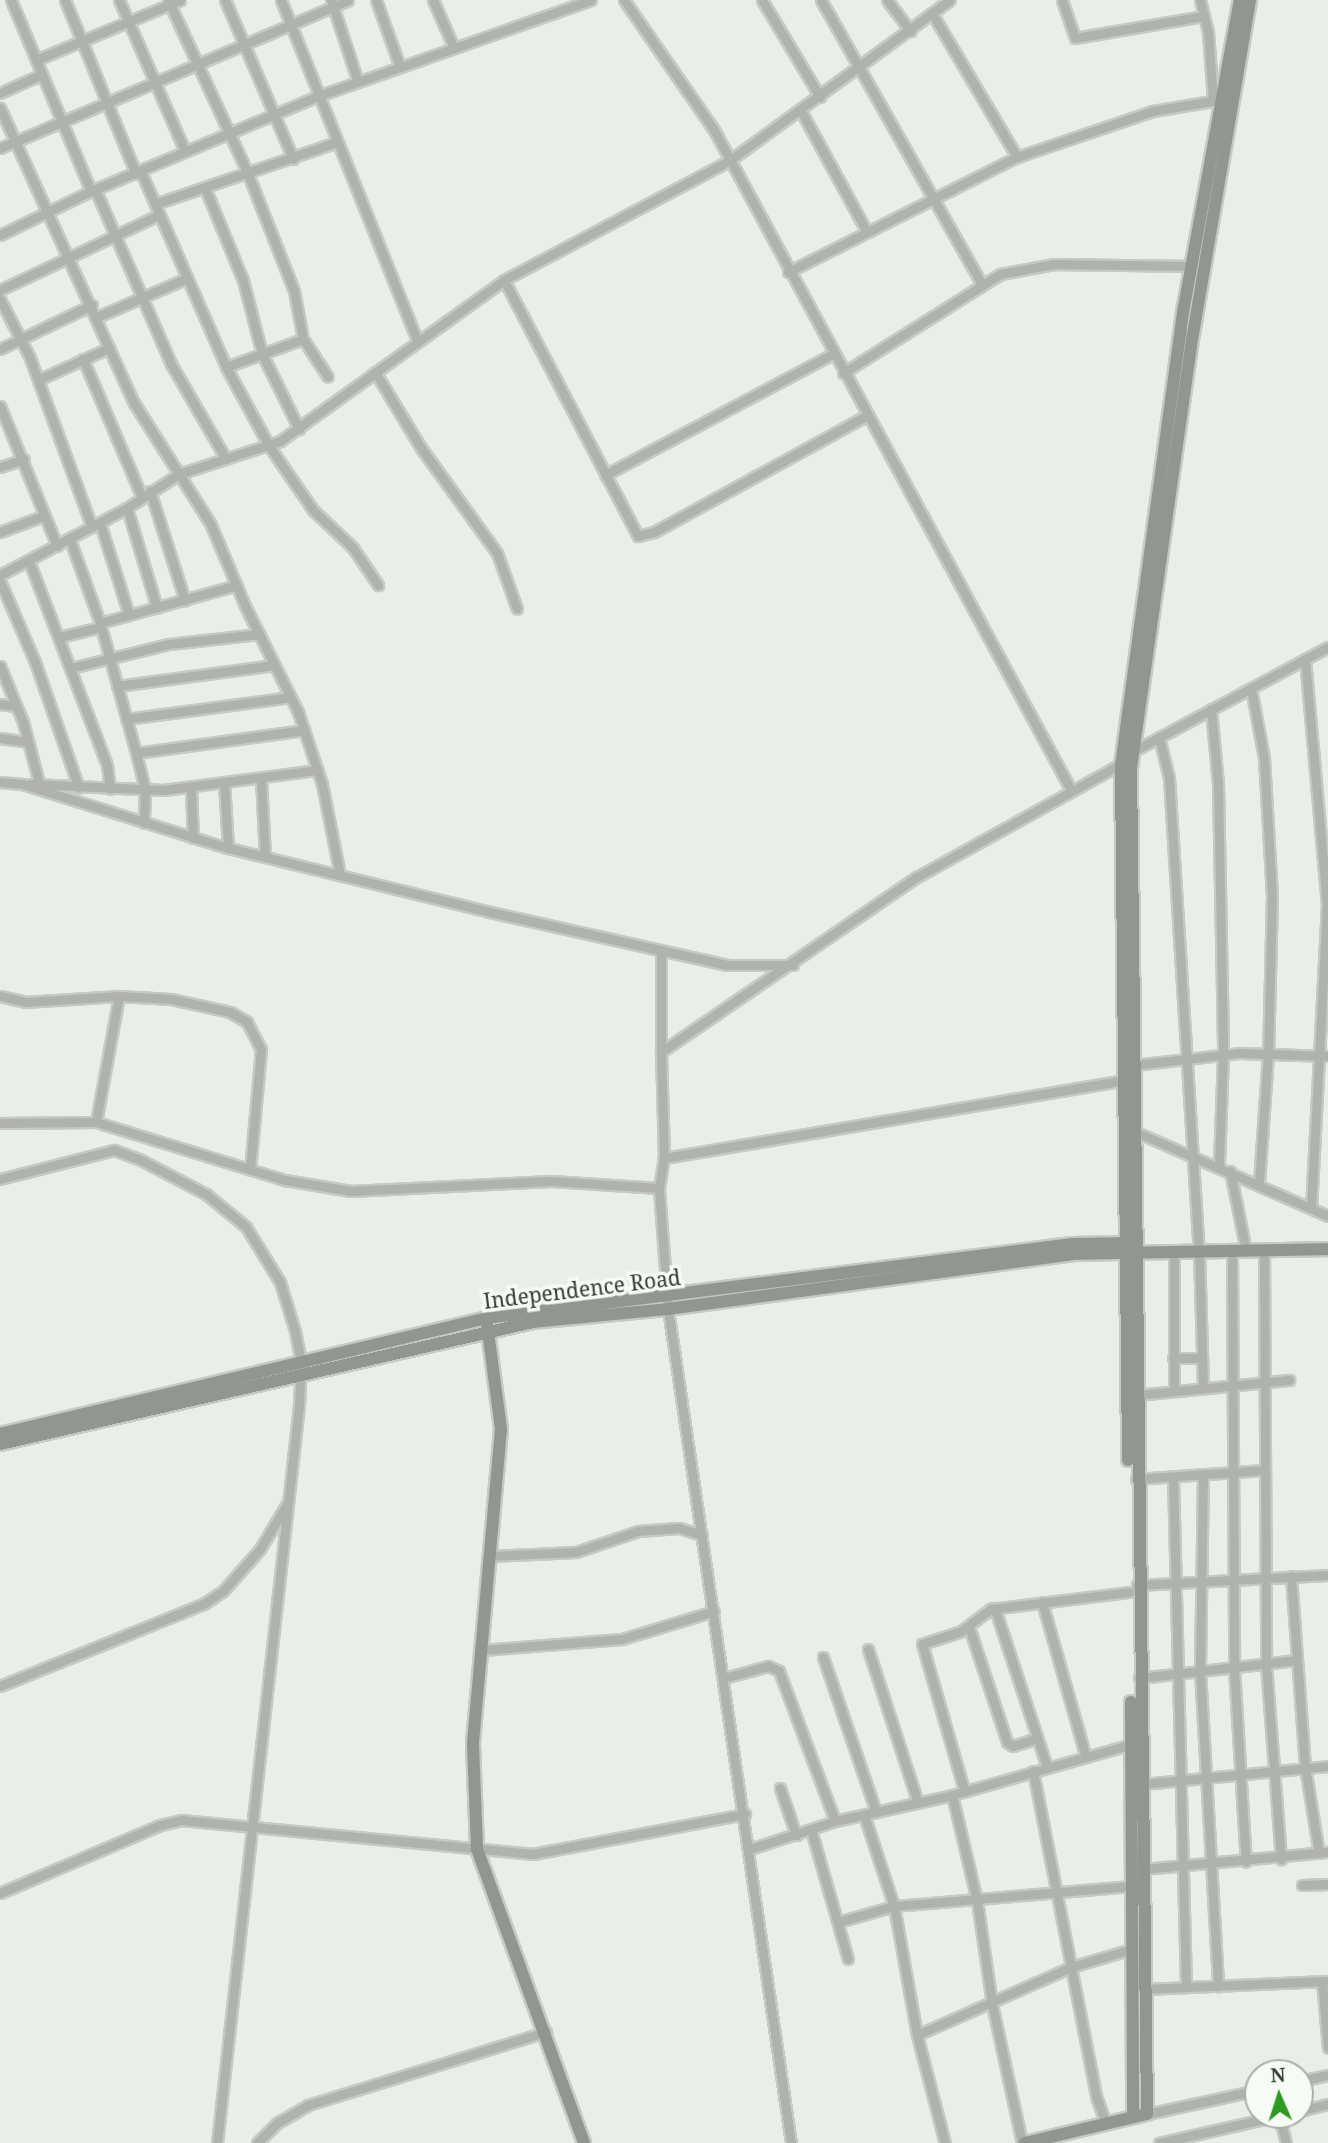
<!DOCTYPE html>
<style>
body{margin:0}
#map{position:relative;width:1328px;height:2143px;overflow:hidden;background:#e9efe8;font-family:"Noto Serif",serif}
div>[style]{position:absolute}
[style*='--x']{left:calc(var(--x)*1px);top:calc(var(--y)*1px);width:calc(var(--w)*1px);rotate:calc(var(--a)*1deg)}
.roads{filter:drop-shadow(2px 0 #c5cbc4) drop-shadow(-2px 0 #c5cbc4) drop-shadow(0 2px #c5cbc4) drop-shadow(0 -2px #c5cbc4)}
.street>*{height:9px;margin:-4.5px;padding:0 4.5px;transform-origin:4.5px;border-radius:4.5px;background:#b0b2af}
.secondary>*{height:12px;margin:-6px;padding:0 6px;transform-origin:6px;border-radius:6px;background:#929692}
span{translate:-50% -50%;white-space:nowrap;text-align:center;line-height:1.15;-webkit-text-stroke:7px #f6fcf5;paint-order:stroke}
.street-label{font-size:21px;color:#363936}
.north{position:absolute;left:1244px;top:2059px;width:70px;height:70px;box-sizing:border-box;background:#f6fcf5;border:2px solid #a9aea9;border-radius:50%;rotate:357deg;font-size:19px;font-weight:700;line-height:28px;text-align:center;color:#363936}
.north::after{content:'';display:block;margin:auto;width:24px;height:32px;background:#2e9923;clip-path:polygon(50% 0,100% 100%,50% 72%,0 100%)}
</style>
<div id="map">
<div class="roads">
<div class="street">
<i style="--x:11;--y:0;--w:207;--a:67.3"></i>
<i style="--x:65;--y:0;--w:188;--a:67.8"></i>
<i style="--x:119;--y:0;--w:165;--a:66.4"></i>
<i style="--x:168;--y:0;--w:192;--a:65.3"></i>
<i style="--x:248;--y:174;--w:126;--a:68.5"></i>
<i style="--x:294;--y:291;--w:49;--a:79.4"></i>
<i style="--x:303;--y:339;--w:45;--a:56.7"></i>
<i style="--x:225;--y:0;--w:173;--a:66.8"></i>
<i style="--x:281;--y:0;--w:366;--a:68.2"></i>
<i style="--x:331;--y:0;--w:86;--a:71.8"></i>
<i style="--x:376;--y:0;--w:71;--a:70.3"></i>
<i style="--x:433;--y:0;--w:52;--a:66.4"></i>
<i style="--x:624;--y:0;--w:158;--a:55.3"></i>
<i style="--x:714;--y:130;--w:750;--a:61.59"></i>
<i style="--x:762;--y:0;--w:113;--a:59.1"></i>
<i style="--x:821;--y:0;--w:327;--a:60.5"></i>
<i style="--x:887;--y:0;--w:39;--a:53"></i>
<i style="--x:1062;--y:0;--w:40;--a:71.1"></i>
<i style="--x:1075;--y:38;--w:131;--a:-9.7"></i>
<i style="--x:1200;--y:0;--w:33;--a:76"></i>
<i style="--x:1208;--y:32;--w:68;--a:85.8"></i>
<i style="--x:933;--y:15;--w:165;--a:59.4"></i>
<i style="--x:36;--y:60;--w:156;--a:-22.6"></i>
<i style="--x:0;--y:93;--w:46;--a:-24.3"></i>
<i style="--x:0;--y:108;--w:324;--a:65.6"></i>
<i style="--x:134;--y:403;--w:144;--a:57.7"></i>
<i style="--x:211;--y:525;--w:88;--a:67.2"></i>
<i style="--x:245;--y:606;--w:119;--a:63.4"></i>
<i style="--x:298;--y:712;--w:76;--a:71.6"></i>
<i style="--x:322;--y:784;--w:93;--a:78.8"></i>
<i style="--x:801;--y:111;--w:136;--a:61.4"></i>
<i style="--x:0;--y:148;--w:378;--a:-23"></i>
<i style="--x:141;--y:172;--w:213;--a:66.4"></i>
<i style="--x:226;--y:367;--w:90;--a:61.4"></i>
<i style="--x:269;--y:446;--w:78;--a:55.5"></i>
<i style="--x:313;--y:510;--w:55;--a:43.5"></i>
<i style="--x:353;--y:548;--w:45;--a:56"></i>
<i style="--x:205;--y:188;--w:100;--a:67.6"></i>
<i style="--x:243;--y:280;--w:76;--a:75.6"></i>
<i style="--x:262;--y:354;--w:84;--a:63.7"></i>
<i style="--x:95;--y:189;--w:191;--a:66.5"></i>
<i style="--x:171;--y:364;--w:110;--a:59.9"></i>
<i style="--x:155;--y:204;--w:192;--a:-18.8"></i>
<i style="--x:0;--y:235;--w:101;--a:-25.8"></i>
<i style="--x:91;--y:191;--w:249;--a:-22.7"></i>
<i style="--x:321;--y:95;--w:286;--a:-19.4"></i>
<i style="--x:788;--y:272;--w:256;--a:-26.7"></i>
<i style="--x:1017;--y:157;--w:144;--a:-18.7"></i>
<i style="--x:1153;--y:111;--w:72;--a:-9.6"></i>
<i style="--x:504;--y:280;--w:289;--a:62.4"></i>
<i style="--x:638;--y:536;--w:16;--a:-14"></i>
<i style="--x:654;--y:532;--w:242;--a:-28.7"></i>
<i style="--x:0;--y:290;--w:176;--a:-25.3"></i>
<i style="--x:0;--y:299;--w:66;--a:63"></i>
<i style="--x:30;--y:358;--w:180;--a:69.9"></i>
<i style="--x:97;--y:317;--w:98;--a:-23.4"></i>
<i style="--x:0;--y:349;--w:102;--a:-25.6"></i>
<i style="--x:83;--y:359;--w:150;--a:66.9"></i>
<i style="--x:226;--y:367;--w:82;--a:-20"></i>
<i style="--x:375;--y:372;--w:89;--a:58.8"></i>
<i style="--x:421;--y:448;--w:130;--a:54.1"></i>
<i style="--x:497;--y:553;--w:59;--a:70.3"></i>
<i style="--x:843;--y:373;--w:186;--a:-32.2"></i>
<i style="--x:1000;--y:274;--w:55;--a:-10.5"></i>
<i style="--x:1054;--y:264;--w:137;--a:0.8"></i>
<i style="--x:38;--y:380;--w:78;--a:-24.3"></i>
<i style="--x:0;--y:406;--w:151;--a:67.8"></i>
<i style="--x:0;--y:467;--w:25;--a:-18"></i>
<i style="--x:605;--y:475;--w:258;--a:-28"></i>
<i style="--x:150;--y:491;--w:115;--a:72.3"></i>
<i style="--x:127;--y:508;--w:104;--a:73.3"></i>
<i style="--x:100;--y:523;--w:96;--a:72.5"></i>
<i style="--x:0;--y:532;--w:46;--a:-20.4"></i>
<i style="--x:70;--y:540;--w:88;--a:70.1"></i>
<i style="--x:100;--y:623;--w:135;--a:74.5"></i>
<i style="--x:136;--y:753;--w:38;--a:76"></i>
<i style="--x:145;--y:790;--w:33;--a:92"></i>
<i style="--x:29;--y:561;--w:218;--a:69.1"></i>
<i style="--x:107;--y:765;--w:24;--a:83"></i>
<i style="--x:0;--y:575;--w:144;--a:-27.8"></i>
<i style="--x:127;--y:508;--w:62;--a:-33.2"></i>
<i style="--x:179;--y:474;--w:106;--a:-18.1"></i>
<i style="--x:280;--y:441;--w:276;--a:-35.7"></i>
<i style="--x:504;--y:280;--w:255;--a:-27.9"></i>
<i style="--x:729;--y:161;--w:273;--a:-36.1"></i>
<i style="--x:0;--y:581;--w:88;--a:66.6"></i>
<i style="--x:35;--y:662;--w:133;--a:70.8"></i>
<i style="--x:100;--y:623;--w:142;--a:-15.5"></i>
<i style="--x:59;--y:637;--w:43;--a:-13.4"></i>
<i style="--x:1305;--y:659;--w:246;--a:84.9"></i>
<i style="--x:1327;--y:904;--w:303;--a:93"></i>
<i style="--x:0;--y:666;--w:61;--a:67.7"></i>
<i style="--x:23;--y:722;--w:63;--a:75.3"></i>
<i style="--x:71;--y:668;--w:101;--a:-13.8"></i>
<i style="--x:169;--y:644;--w:91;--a:-6.3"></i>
<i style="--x:117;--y:686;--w:159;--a:-7.6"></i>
<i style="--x:1251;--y:688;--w:71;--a:79.5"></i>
<i style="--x:1264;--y:758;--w:137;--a:86.7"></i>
<i style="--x:1272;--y:895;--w:159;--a:91.4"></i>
<i style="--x:1268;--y:1054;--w:130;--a:94"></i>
<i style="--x:0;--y:704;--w:16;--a:7"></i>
<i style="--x:1211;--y:709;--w:75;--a:84.7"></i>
<i style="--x:1218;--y:784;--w:271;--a:88.9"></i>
<i style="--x:1223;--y:1055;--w:111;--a:92.1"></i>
<i style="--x:126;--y:719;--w:165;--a:-7.6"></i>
<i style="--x:1159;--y:737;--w:42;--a:76.3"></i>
<i style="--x:1169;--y:778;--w:474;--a:86.4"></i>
<i style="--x:1199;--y:1251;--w:137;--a:88.3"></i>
<i style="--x:0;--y:738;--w:28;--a:8"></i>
<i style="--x:1132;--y:752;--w:222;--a:-28.2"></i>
<i style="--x:136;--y:753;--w:170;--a:-7.8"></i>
<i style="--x:261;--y:778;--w:79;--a:87.1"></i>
<i style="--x:0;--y:782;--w:22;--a:5"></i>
<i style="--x:22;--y:784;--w:216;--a:17.3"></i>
<i style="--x:228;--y:848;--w:270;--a:13.7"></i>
<i style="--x:490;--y:912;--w:243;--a:12.6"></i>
<i style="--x:727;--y:965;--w:66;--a:0"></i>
<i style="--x:224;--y:782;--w:66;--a:86.5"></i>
<i style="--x:30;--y:784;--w:133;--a:2.6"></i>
<i style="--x:163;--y:790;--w:156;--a:-7.4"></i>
<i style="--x:191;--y:787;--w:51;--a:87.8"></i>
<i style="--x:0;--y:996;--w:26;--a:13"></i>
<i style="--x:25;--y:1002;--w:94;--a:-3.7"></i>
<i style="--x:119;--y:996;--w:52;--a:3.3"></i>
<i style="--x:171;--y:999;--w:60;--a:12.4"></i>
<i style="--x:230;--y:1012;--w:20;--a:30"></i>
<i style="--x:247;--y:1022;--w:30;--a:63"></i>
<i style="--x:261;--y:1049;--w:121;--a:95.2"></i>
<i style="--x:661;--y:1052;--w:101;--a:-90"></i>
<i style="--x:1134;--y:1065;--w:107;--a:-6.5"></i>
<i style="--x:1240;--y:1053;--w:88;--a:2"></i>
<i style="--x:96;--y:1122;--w:128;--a:-79.7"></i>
<i style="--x:0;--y:1123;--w:96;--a:-0.6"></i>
<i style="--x:96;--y:1122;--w:198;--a:17.1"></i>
<i style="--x:285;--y:1180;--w:67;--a:9.5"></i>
<i style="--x:351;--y:1191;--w:200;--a:-2.9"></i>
<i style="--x:551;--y:1181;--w:108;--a:3.7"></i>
<i style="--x:1136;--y:1132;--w:210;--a:23.6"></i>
<i style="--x:664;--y:1158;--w:468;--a:-9.6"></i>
<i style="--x:1230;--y:1171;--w:81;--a:78.6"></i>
<i style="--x:0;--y:1179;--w:118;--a:-14.3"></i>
<i style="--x:114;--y:1150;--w:27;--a:20"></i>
<i style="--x:139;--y:1159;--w:76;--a:27.6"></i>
<i style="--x:206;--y:1194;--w:52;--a:39.5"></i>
<i style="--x:246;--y:1227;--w:65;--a:58.3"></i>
<i style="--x:280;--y:1282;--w:51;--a:73"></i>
<i style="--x:295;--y:1331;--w:33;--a:79"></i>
<i style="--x:301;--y:1363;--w:42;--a:92.7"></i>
<i style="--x:299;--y:1405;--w:743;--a:96.34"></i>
<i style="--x:1264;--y:1250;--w:414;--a:89.7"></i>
<i style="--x:1266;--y:1664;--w:196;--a:85.6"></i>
<i style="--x:1232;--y:1251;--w:417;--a:89.7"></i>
<i style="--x:1234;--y:1668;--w:194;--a:86.5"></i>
<i style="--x:1174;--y:1252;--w:138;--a:90"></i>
<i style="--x:1173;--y:1358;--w:29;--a:0"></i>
<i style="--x:1136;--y:1395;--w:154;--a:-5.6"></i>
<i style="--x:1203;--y:1475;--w:196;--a:90.9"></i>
<i style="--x:1200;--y:1671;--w:316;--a:86.7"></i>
<i style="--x:1173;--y:1477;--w:510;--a:88.54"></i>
<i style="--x:1136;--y:1479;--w:128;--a:-4"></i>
<i style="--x:491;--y:1556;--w:85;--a:-2.7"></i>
<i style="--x:576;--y:1552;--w:65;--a:-18.7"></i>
<i style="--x:638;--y:1531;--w:41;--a:-4.2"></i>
<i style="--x:679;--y:1528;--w:24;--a:17"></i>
<i style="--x:1291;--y:1576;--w:192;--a:85.8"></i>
<i style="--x:1305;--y:1767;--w:87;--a:80.8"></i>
<i style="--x:1137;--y:1585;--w:191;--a:-3"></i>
<i style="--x:1042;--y:1602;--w:161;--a:74.2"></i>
<i style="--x:995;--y:1609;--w:166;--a:71.8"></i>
<i style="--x:969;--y:1627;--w:121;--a:71.7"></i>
<i style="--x:1007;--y:1742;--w:7;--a:34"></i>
<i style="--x:1013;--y:1746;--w:23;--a:-18"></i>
<i style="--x:868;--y:1649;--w:162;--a:72"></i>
<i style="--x:482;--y:1650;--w:140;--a:-4.5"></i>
<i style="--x:622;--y:1639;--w:96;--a:-16.9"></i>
<i style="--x:823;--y:1657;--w:164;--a:71.1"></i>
<i style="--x:724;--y:1678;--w:46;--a:-15.3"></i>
<i style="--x:768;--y:1666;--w:12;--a:24"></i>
<i style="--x:779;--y:1671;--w:160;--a:69.5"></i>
<i style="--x:1139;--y:1678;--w:159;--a:-6.5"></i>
<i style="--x:0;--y:1686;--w:221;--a:-22"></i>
<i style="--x:205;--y:1603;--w:22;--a:-34"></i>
<i style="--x:223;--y:1591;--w:56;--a:-48.6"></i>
<i style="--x:260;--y:1549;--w:52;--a:-59"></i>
<i style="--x:1033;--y:1771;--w:334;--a:79"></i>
<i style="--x:1097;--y:2099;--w:27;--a:70"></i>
<i style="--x:1142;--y:1784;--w:187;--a:-5.5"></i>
<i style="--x:780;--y:1788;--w:50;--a:71.2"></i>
<i style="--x:964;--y:1790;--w:152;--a:-106"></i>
<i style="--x:922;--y:1644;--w:40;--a:-18"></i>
<i style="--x:960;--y:1632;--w:39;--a:-37"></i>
<i style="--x:991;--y:1609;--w:140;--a:-7"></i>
<i style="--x:952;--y:1795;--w:109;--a:76.7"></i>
<i style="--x:977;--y:1901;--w:104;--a:81.7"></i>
<i style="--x:992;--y:2004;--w:142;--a:77.8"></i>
<i style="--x:864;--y:1815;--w:96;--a:71.8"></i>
<i style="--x:894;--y:1906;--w:131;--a:79.9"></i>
<i style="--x:917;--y:2035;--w:112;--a:75.5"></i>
<i style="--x:811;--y:1830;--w:134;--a:74"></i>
<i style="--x:750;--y:1849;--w:89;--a:-18.2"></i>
<i style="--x:835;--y:1821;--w:120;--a:-12.5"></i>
<i style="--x:952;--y:1795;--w:191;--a:-15.8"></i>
<i style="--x:1143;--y:1869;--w:186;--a:-5.3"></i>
<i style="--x:1302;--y:1885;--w:26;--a:-2"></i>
<i style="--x:0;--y:1893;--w:174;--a:-23"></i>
<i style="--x:160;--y:1825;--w:22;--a:-13"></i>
<i style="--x:181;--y:1820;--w:354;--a:5.5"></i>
<i style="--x:533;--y:1854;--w:216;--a:-10.7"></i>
<i style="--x:838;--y:1922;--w:58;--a:-15.9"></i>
<i style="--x:894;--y:1906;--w:240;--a:-4.8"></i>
<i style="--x:1322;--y:1981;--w:67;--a:84.9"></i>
<i style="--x:1143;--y:1989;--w:185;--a:-2.5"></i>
<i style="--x:917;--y:2035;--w:168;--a:-23.8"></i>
<i style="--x:1071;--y:1967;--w:64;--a:-16.4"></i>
<i style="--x:1300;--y:2081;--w:29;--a:-12"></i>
<i style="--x:1300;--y:2111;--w:29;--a:-14"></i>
<i style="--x:1147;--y:2114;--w:114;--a:-12.2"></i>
<i style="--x:1279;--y:2115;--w:29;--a:76"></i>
<i style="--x:257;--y:2143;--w:28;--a:-45"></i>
<i style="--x:277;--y:2123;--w:36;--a:-30"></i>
<i style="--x:308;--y:2105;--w:249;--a:-17.1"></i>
<i style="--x:791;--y:2143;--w:843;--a:-98.39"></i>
<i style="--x:668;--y:1309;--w:121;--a:-94.3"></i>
<i style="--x:659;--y:1188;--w:30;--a:-81"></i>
<i style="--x:664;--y:1158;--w:106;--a:-91.6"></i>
<i style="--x:661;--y:1052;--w:310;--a:-34.4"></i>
<i style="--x:917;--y:877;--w:235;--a:-29"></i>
<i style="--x:1159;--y:2143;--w:125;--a:-12.9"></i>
</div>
<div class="secondary">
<i style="--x:487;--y:1324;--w:106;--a:82.4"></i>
<i style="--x:501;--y:1429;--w:316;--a:95.1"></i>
<i style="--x:473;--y:1744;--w:105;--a:87.8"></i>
<i style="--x:477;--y:1849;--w:313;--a:70"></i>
<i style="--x:0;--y:1434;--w:500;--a:-13.4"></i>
<i style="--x:486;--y:1318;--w:591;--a:-7.2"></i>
<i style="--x:1072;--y:1244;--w:61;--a:-0.9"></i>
<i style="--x:0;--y:1444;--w:547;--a:-12.89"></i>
<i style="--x:533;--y:1322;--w:136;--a:-5.5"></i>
<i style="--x:668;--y:1309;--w:409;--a:-7.7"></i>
<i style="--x:1073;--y:1254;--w:255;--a:-1.1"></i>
<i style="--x:1128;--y:1460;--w:695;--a:-90.58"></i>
<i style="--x:1121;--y:765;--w:462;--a:-82.2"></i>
<i style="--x:1184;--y:307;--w:312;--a:-79.7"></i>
<i style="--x:1131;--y:1702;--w:415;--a:89.7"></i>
<i style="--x:1025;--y:2143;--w:125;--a:-13.4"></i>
<i style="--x:1147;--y:2114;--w:1346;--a:-90.68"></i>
<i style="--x:1131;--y:768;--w:438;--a:-81.9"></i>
<i style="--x:1193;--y:334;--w:339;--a:-80.3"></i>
</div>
</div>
<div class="street-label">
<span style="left:582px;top:1289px;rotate:-7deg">Independence Road</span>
</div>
<div class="north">N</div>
</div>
